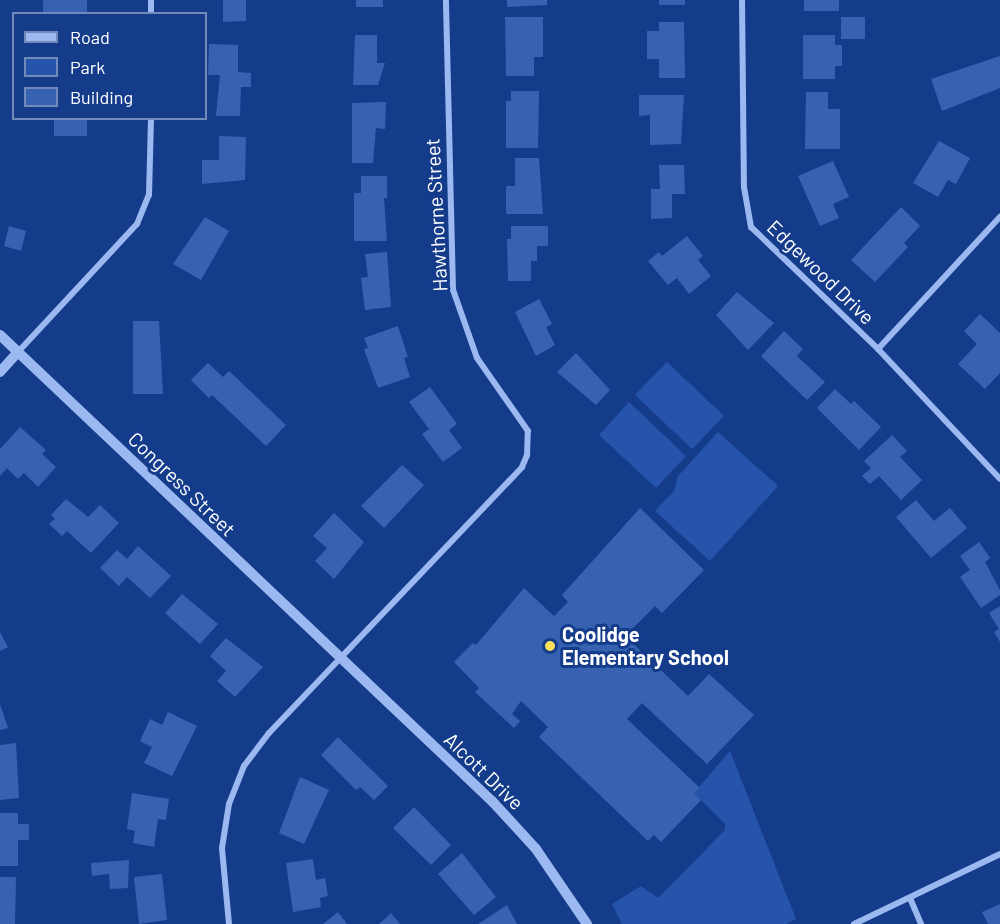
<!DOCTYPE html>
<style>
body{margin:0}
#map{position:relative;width:1000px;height:924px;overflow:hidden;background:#143c8b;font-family:Barlow,sans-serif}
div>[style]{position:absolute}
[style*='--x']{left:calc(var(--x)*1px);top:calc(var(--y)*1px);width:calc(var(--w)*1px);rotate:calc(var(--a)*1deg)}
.green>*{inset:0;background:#2654aa}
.building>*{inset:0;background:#3762b2}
.minor>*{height:6px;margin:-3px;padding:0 3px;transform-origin:3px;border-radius:3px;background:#9bb9f0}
.tertiary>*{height:10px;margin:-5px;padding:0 5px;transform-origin:5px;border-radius:5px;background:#9bb9f0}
.dots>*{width:16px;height:16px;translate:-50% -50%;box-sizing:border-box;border:3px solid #143c8b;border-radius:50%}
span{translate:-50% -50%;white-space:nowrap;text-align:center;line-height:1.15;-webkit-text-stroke:6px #143c8b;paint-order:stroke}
.street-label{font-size:20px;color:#fff}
.poi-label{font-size:20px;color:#fff;font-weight:700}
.left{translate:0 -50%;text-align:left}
.legend{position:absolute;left:12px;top:12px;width:195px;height:108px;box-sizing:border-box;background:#143c8b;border:2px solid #728ab9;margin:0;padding:8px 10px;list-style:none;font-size:18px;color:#fff}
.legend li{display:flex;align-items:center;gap:12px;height:30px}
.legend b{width:30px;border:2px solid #728ab9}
</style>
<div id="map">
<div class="green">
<i style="clip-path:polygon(667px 362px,724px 416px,692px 449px,635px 395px)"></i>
<i style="clip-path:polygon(629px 402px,686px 456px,656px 488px,599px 435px)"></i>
<i style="clip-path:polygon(718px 432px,778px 486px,710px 561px,655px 511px,674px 491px,678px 476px)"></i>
<i style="clip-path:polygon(730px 751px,796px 919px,786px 924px,622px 924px,612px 904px,641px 886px,658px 898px,725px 830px,725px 824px,694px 793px)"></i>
</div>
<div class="building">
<i style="clip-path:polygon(43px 0,87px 0,87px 14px,43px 14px)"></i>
<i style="clip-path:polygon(223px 0,246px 0,246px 21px,223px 22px)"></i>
<i style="clip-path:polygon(356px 0,383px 0,383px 7px,356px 7px)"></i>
<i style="clip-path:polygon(507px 0,547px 0,547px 5px,507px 7px)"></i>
<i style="clip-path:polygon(659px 0,685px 0,685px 5px,659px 5px)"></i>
<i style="clip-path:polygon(804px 0,839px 0,839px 11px,804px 11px)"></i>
<i style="clip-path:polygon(505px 17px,543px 17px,543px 57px,534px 57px,534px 76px,506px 76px)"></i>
<i style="clip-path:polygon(841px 17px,865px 17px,865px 39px,841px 39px)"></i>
<i style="clip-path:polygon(659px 22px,684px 22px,685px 78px,659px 78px,659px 59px,647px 59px,647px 31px,659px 31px)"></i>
<i style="clip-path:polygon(355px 35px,377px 35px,377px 63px,385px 63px,378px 85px,353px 85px)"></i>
<i style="clip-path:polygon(803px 35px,835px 35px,835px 45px,842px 45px,842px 66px,835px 66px,835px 79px,803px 79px)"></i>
<i style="clip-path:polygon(209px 44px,238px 45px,238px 72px,251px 73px,251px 87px,241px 87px,240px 116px,216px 116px,220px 75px,208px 75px)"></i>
<i style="clip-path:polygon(1000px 56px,1000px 88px,942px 111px,931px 79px)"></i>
<i style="clip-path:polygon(511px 91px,539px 91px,538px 148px,506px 148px,506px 101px,511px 101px)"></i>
<i style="clip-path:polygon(806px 92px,828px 92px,828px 109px,840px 109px,840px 149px,805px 149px)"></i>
<i style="clip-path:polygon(639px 95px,684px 95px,681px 144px,650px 145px,650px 115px,639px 116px)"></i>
<i style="clip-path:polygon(386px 102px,385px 129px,376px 128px,373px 163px,352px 163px,352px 103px)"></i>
<i style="clip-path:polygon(54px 118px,87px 118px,87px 136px,54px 136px)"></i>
<i style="clip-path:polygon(219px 136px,246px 137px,245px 180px,202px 184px,202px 160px,219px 160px)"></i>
<i style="clip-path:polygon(939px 141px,970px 158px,956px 184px,948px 180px,938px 197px,913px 183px)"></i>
<i style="clip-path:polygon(515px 158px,539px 158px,543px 214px,506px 214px,506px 186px,515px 186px)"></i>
<i style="clip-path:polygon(833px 161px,849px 197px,833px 204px,839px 218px,820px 226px,798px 176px)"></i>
<i style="clip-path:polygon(659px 165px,684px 165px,685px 194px,672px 194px,672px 218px,651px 219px,651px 189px,660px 189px)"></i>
<i style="clip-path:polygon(361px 176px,387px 176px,387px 198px,384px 198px,387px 241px,354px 241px,354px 193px,361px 193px)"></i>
<i style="clip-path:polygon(901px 207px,920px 226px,904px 243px,908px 247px,875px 282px,851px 260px)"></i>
<i style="clip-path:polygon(205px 217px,229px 231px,201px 280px,173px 264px)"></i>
<i style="clip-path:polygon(9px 226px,26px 231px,21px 251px,4px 246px)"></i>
<i style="clip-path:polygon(511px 226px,548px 226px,548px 246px,537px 246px,537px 261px,531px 261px,531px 281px,508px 281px,507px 239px,511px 239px)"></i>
<i style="clip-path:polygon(687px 236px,703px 256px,698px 260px,711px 276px,689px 294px,677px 278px,668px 285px,648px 261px,659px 252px,662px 256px)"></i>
<i style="clip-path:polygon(387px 252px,391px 307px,365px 310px,361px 278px,368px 277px,365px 254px)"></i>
<i style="clip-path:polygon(737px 292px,774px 323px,748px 350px,716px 315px)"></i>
<i style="clip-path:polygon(539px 299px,552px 324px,546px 327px,555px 345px,536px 356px,515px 312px)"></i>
<i style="clip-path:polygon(980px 314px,1000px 333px,1000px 373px,985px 389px,958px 364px,977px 344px,964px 331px)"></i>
<i style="clip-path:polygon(133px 321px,159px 321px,163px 394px,133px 394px)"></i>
<i style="clip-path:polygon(398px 326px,408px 357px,404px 358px,410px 377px,378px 388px,364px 349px,368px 348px,364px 338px)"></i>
<i style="clip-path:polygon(784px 331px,803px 349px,797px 356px,825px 382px,807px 400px,761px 356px)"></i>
<i style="clip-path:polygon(576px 353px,610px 390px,596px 405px,557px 372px)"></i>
<i style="clip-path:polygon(208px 363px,223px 377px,229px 371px,286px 425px,266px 446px,212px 395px,209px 398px,191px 380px)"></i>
<i style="clip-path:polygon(430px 387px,457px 424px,449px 430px,462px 448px,443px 462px,422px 434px,429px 429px,409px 402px)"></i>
<i style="clip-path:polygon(835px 389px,851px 404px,854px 401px,881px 427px,859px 450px,817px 408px)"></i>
<i style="clip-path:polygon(20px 427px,46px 450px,42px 454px,56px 467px,38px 487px,24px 473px,18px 479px,7px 468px,0 476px,0 449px)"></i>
<i style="clip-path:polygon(892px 435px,907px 451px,900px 457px,922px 480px,901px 500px,879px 476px,870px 484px,862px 476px,871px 468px,864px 461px)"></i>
<i style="clip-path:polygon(402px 465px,424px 485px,384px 528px,361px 506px)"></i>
<i style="clip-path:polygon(66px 499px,88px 517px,100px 505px,119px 523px,91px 553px,67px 531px,62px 536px,49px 524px,55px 519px,51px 515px)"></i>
<i style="clip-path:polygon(916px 500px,934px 521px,950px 508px,967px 528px,931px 558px,896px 517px)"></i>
<i style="clip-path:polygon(640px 508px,704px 570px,662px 613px,655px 606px,625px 636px,688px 696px,709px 674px,754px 715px,707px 764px,642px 703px,627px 719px,700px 788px,694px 793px,701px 800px,661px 842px,654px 835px,648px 841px,539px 737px,548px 727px,521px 701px,512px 714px,520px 721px,514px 728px,475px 692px,479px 688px,454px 662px,473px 643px,476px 645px,524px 588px,554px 616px,568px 602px,562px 595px)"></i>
<i style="clip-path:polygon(334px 513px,364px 542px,334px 579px,315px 561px,327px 548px,313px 536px)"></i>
<i style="clip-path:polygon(979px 542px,990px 558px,985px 562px,1000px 590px,1000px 595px,981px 608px,960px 577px,970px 570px,960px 556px)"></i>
<i style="clip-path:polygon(138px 546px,171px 576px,150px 598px,127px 577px,119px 586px,100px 568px,117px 550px,127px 559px)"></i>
<i style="clip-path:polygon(182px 594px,218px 624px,200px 644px,165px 613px)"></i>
<i style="clip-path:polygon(1000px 606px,1000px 642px,994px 632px,999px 629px,989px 613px)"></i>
<i style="clip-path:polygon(0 632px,8px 647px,0 651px)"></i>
<i style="clip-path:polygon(226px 638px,263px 667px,235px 697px,217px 681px,226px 671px,210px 656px)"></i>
<i style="clip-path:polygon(0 704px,8px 728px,0 730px)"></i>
<i style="clip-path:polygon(168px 712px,197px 726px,172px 776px,144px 763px,152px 747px,140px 741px,150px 719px,162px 725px)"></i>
<i style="clip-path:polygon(338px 737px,388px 786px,374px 800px,360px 787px,356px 790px,321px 755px)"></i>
<i style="clip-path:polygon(16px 743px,19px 798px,0 800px,0 745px)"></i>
<i style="clip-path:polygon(300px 777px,329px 790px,304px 844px,279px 833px)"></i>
<i style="clip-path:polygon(132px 793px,169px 799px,166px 820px,158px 819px,154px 847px,133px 843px,135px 831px,127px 829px)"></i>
<i style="clip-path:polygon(414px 807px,451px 845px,431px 865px,393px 828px)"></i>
<i style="clip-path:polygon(0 813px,18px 813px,18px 824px,29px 824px,29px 840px,18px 840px,18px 866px,0 866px)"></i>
<i style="clip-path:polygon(462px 853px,496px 897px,474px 915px,438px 874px)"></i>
<i style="clip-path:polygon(313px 859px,316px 880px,325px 878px,328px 896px,320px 898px,321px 907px,293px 912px,286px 863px)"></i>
<i style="clip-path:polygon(129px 860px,128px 888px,110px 889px,109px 874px,92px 876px,91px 863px)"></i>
<i style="clip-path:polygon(162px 874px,167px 920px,139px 924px,134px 877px)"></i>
<i style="clip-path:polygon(0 877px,16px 877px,15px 924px,0 924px)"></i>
<i style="clip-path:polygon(1000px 904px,1000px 924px,988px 924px,982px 912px)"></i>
<i style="clip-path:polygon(507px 905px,517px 924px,478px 924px)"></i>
<i style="clip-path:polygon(338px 912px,347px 924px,323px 924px)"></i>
<i style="clip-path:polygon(391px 913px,400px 924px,379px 924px)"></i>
</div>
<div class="minor">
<i style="--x:151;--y:0;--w:14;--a:90"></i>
<i style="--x:742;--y:0;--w:187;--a:89.4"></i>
<i style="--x:744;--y:187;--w:41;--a:80.1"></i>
<i style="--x:751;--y:227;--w:176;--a:43.8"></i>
<i style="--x:878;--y:349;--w:178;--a:46.8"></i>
<i style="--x:878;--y:349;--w:180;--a:-47.3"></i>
<i style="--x:18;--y:352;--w:175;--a:-47.1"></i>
<i style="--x:137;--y:224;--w:31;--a:-68"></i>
<i style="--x:149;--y:195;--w:77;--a:-88.5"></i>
<i style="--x:910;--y:898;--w:28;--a:67"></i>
<i style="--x:229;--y:924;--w:76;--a:-95.3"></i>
<i style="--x:222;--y:848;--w:45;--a:-81"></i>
<i style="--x:229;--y:804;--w:41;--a:-68.5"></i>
<i style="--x:244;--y:766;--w:41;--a:-52.9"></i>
<i style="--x:269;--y:733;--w:367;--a:-46.4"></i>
<i style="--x:522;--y:467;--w:13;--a:-67"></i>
<i style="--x:527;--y:455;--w:24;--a:-88"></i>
<i style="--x:528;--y:431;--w:89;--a:-124.9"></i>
<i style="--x:477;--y:358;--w:72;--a:-109.4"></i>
<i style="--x:453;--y:290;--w:290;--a:-91.4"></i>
<i style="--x:854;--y:924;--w:162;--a:-25.6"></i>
</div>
<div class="tertiary">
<i style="--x:0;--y:335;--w:678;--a:43.45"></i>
<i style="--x:492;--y:801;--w:65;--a:47.5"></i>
<i style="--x:536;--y:849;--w:91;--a:55.8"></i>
<i style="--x:0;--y:372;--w:27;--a:-48"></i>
</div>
<div class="dots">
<i style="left:550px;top:646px;background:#ffe05a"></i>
</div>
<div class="street-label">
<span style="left:436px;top:215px;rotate:-93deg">Hawthorne Street</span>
<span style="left:821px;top:272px;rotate:44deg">Edgewood Drive</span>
<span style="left:182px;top:484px;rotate:44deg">Congress Street</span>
<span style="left:484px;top:771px;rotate:44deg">Alcott Drive</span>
</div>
<div class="poi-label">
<span class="left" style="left:562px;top:646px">Coolidge<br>Elementary School</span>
</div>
<ul class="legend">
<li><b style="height:8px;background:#9bb9f0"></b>Road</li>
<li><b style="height:16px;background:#2654aa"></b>Park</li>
<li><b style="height:16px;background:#3762b2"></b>Building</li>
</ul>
</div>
